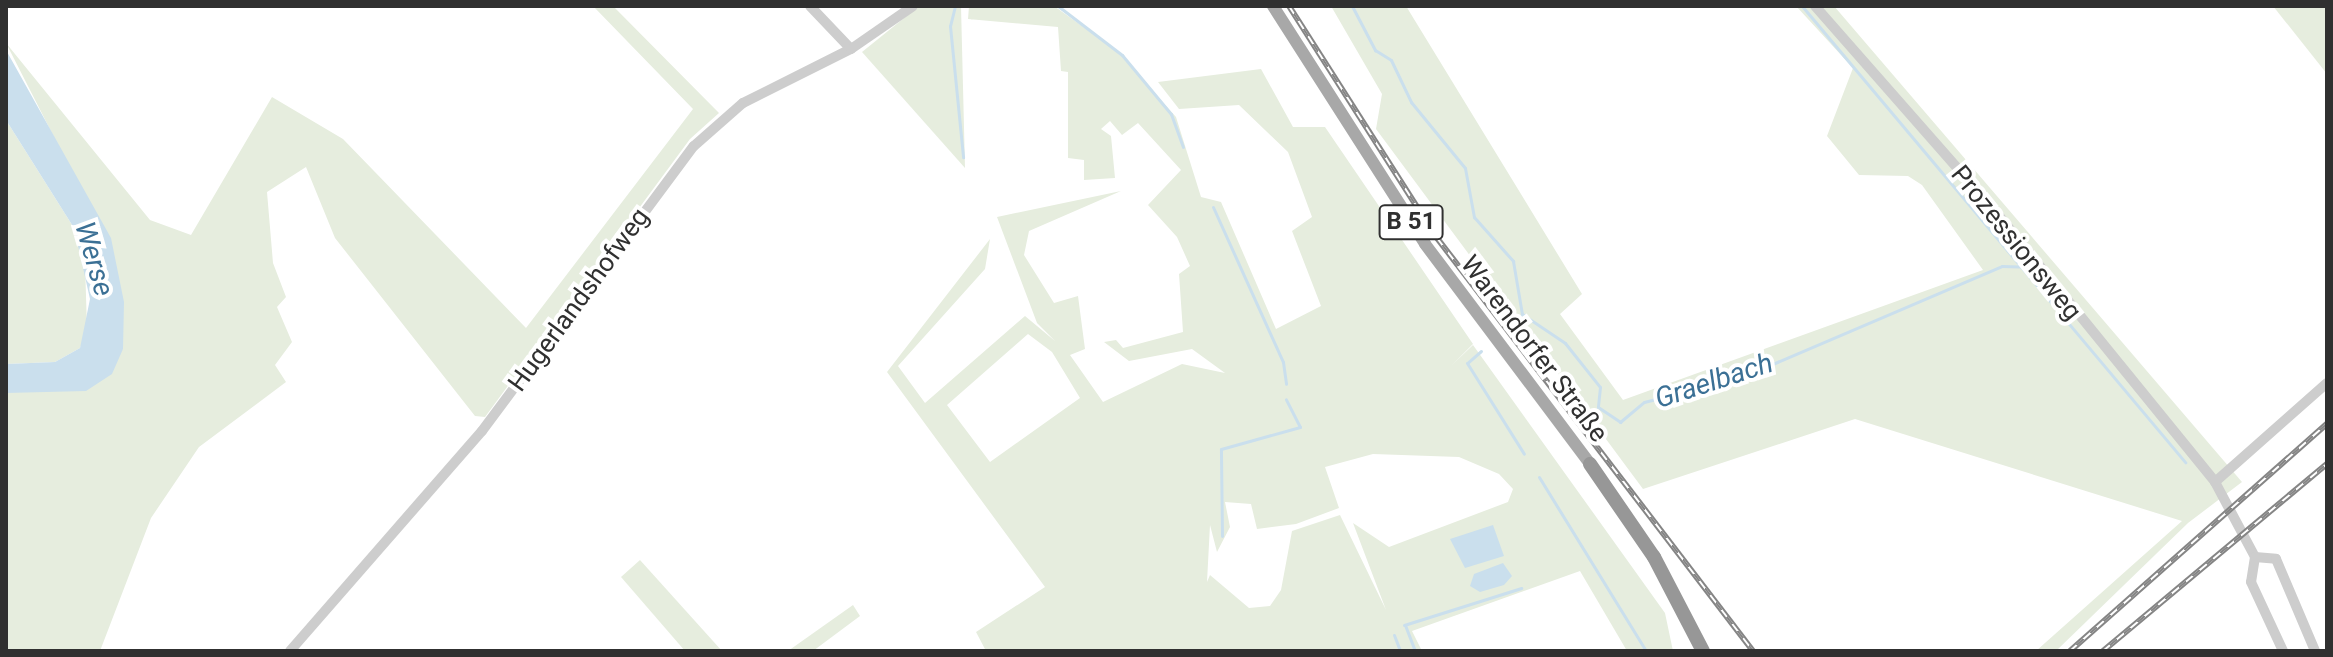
<!DOCTYPE html>
<meta charset="utf-8">
<style>
body{margin:0}
#map{position:relative;width:2333px;height:657px;overflow:hidden;background:#fff;font-family:Roboto,sans-serif}
div>[style]{position:absolute}
[style*='--x']{left:calc(var(--x)*1px);top:calc(var(--y)*1px);width:calc(var(--w)*1px);rotate:calc(var(--a)*1deg)}
.green>*{inset:0;background:#e6edde}
.water>*{inset:0;background:#cadfed}
.stream>*{height:3px;margin:-1.5px;padding:0 1.5px;transform-origin:1.5px;border-radius:1.5px;background:#cadfed}
.minor>*{height:10px;margin:-5px;padding:0 5px;transform-origin:5px;border-radius:5px;background:#cdcdcd}
.major>*{height:12px;margin:-6px;padding:0 6px;transform-origin:6px;border-radius:6px;background:#a8a8a8}
.highway>*{height:14px;margin:-7px;padding:0 7px;transform-origin:7px;border-radius:7px;background:#979797}
.rail>*{height:6px;margin-top:-3px;transform-origin:0;background:repeating-linear-gradient(90deg,#fff 0 9px,#858585 0 18px);box-sizing:border-box;border-block:2px solid #858585}
span{translate:-50% -50%;white-space:nowrap;text-align:center;line-height:1.15;-webkit-text-stroke:8px #fff;paint-order:stroke}
.shield-label span{padding:2px 6px;background:#fff;border:2px solid;border-radius:6px;-webkit-text-stroke-width:0}
.shield-label{font-size:24px;color:#303030;font-weight:700}
.street-label{font-size:26px;color:#303030}
.water-label{font-size:28px;color:#3b7095;font-style:italic}
.frame{position:absolute;inset:0;border:8px solid #303030;pointer-events:none}
</style>
<div id="map">
<div class="green">
<i style="clip-path:polygon(593px 6px,613px 6px,719px 113px,690px 139px,485px 417px,475px 416px,335px 238px,306px 167px,267px 192px,273px 263px,286px 297px,277px 307px,292px 342px,275px 365px,286px 382px,199px 447px,151px 518px,100px 651px,6px 651px,6px 393px,123px 349px,56px 141px,6px 43px,150px 220px,191px 235px,272px 97px,343px 139px,526px 328px,693px 109px)"></i>
<i style="clip-path:polygon(919px 6px,961px 6px,965px 168px,862px 52px)"></i>
<i style="clip-path:polygon(evenodd,969px 6px,1054px 6px,1117px 51px,1176px 117px,1201px 197px,1221px 202px,1276px 329px,1321px 306px,1292px 231px,1312px 217px,1288px 152px,1239px 105px,1179px 109px,1158px 82px,1261px 69px,1293px 127px,1325px 127px,1473px 344px,1452px 365px,1473px 345px,1665px 613px,1673px 651px,1627px 651px,1580px 571px,1412px 631px,1422px 651px,986px 651px,976px 632px,1045px 587px,887px 372px,990px 239px,985px 269px,898px 366px,925px 403px,1025px 316px,1055px 341px,1037px 323px,997px 217px,1121px 191px,1029px 231px,1024px 255px,1054px 303px,1078px 296px,1085px 349px,1070px 355px,1103px 402px,1182px 364px,1225px 373px,1192px 349px,1129px 361px,1104px 342px,1116px 340px,1123px 348px,1183px 332px,1179px 274px,1190px 266px,1177px 237px,1148px 205px,1181px 170px,1138px 123px,1122px 135px,1110px 121px,1101px 129px,1111px 136px,1115px 178px,1084px 180px,1084px 160px,1068px 158px,1068px 72px,1061px 71px,1058px 27px,968px 19px,969px 6px,1028px 334px,1052px 352px,1080px 398px,990px 462px,947px 405px,1028px 334px,969px 6px,1373px 454px,1459px 457px,1499px 474px,1513px 489px,1508px 502px,1389px 547px,1353px 523px,1386px 610px,1340px 515px,1292px 531px,1281px 590px,1270px 606px,1249px 608px,1210px 575px,1207px 582px,1210px 525px,1217px 552px,1230px 527px,1225px 502px,1251px 504px,1257px 529px,1296px 524px,1339px 508px,1325px 467px,1373px 454px)"></i>
<i style="clip-path:polygon(1331px 6px,1406px 6px,1582px 294px,1560px 314px,1623px 400px,1983px 270px,1922px 185px,1908px 176px,1859px 175px,1827px 136px,1853px 68px,1796px 6px,1834px 6px,2242px 482px,2188px 523px,2056px 651px,2036px 651px,2182px 521px,1855px 419px,1643px 489px,1376px 129px,1382px 94px)"></i>
<i style="clip-path:polygon(2273px 6px,2327px 6px,2327px 74px)"></i>
<i style="clip-path:polygon(6px 120px,74px 228px,85px 262px,87px 330px,80px 348px,55px 362px,6px 364px)"></i>
<i style="clip-path:polygon(640px 560px,722px 651px,685px 651px,621px 577px)"></i>
<i style="clip-path:polygon(853px 605px,860px 616px,813px 651px,788px 651px)"></i>
</div>
<div class="water">
<i style="clip-path:polygon(6px 50px,111px 238px,124px 302px,123px 349px,112px 374px,86px 391px,6px 393px,6px 364px,55px 362px,80px 348px,90px 299px,74px 228px,6px 120px)"></i>
<i style="clip-path:polygon(1493px 525px,1504px 556px,1465px 568px,1450px 539px)"></i>
<i style="clip-path:polygon(1503px 563px,1512px 576px,1504px 585px,1480px 592px,1470px 586px,1474px 574px)"></i>
</div>
<div class="stream">
<i style="--x:955;--y:6;--w:21;--a:104"></i>
<i style="--x:950;--y:26;--w:132;--a:84.3"></i>
<i style="--x:1058;--y:6;--w:81;--a:37.4"></i>
<i style="--x:1122;--y:55;--w:77;--a:50.3"></i>
<i style="--x:1171;--y:114;--w:35;--a:70"></i>
<i style="--x:1352;--y:6;--w:50;--a:62.4"></i>
<i style="--x:1375;--y:50;--w:19;--a:32"></i>
<i style="--x:1391;--y:60;--w:47;--a:64.5"></i>
<i style="--x:1411;--y:102;--w:85;--a:50.7"></i>
<i style="--x:1465;--y:168;--w:50;--a:79.6"></i>
<i style="--x:1474;--y:217;--w:59;--a:48.4"></i>
<i style="--x:1513;--y:261;--w:54;--a:80.4"></i>
<i style="--x:1522;--y:314;--w:52;--a:34"></i>
<i style="--x:1565;--y:343;--w:56;--a:51.5"></i>
<i style="--x:1600;--y:387;--w:20;--a:96"></i>
<i style="--x:1598;--y:407;--w:27;--a:34"></i>
<i style="--x:1620;--y:422;--w:31;--a:-40"></i>
<i style="--x:1644;--y:402;--w:101;--a:-14.3"></i>
<i style="--x:1742;--y:377;--w:283;--a:-23.1"></i>
<i style="--x:2002;--y:266;--w:25;--a:2"></i>
<i style="--x:1802;--y:6;--w:596;--a:49.97"></i>
<i style="--x:1213;--y:207;--w:170;--a:65.7"></i>
<i style="--x:1283;--y:362;--w:22;--a:82"></i>
<i style="--x:1514;--y:328;--w:16;--a:-55"></i>
<i style="--x:1481;--y:351;--w:18;--a:139"></i>
<i style="--x:1467;--y:363;--w:107;--a:57.9"></i>
<i style="--x:1539;--y:477;--w:204;--a:58.4"></i>
<i style="--x:1222;--y:536;--w:87;--a:-90.7"></i>
<i style="--x:1221;--y:449;--w:82;--a:-15.6"></i>
<i style="--x:1300;--y:427;--w:31;--a:-117"></i>
<i style="--x:1404;--y:625;--w:123;--a:-17.5"></i>
<i style="--x:1405;--y:625;--w:28;--a:69"></i>
<i style="--x:1394;--y:635;--w:17;--a:69"></i>
</div>
<div class="minor">
<i style="--x:810;--y:6;--w:59;--a:46.4"></i>
<i style="--x:1815;--y:6;--w:266;--a:48.7"></i>
<i style="--x:1991;--y:206;--w:355;--a:50.9"></i>
<i style="--x:2215;--y:482;--w:85;--a:61.9"></i>
<i style="--x:2215;--y:482;--w:149;--a:-41.5"></i>
<i style="--x:2255;--y:557;--w:21;--a:5"></i>
<i style="--x:2276;--y:559;--w:100;--a:67"></i>
<i style="--x:2255;--y:557;--w:25;--a:99"></i>
<i style="--x:2251;--y:582;--w:76;--a:65.1"></i>
<i style="--x:290;--y:651;--w:292;--a:-48.9"></i>
<i style="--x:482;--y:431;--w:355;--a:-53.4"></i>
<i style="--x:694;--y:146;--w:65;--a:-41.3"></i>
<i style="--x:743;--y:103;--w:121;--a:-26.6"></i>
<i style="--x:851;--y:49;--w:75;--a:-34.7"></i>
</div>
<div class="major">
<i style="--x:1273;--y:6;--w:282;--a:57.4"></i>
<i style="--x:1425;--y:244;--w:275;--a:53.1"></i>
</div>
<div class="highway">
<i style="--x:1590;--y:464;--w:113;--a:55.5"></i>
<i style="--x:1654;--y:557;--w:106;--a:62.5"></i>
</div>
<div class="rail">
<i style="--x:1289;--y:6;--w:275;--a:57.5"></i>
<i style="--x:1437;--y:238;--w:520;--a:52.58"></i>
<i style="--x:2070;--y:651;--w:343;--a:-41.5"></i>
<i style="--x:2103;--y:651;--w:292;--a:-39.9"></i>
</div>
<div class="shield-label">
<span style="left:1411px;top:222px">B 51</span>
</div>
<div class="street-label">
<span style="left:2016px;top:243px;rotate:51deg">Prozessionsweg</span>
<span style="left:579px;top:300px;rotate:-54deg">Hugerlandshofweg</span>
<span style="left:1534px;top:349px;rotate:53deg">Warendorfer Straße</span>
</div>
<div class="water-label">
<span style="left:94px;top:259px;rotate:74deg">Werse</span>
<span style="left:1714px;top:381px;rotate:-18deg">Graelbach</span>
</div>
<div class="frame"></div>
</div>
